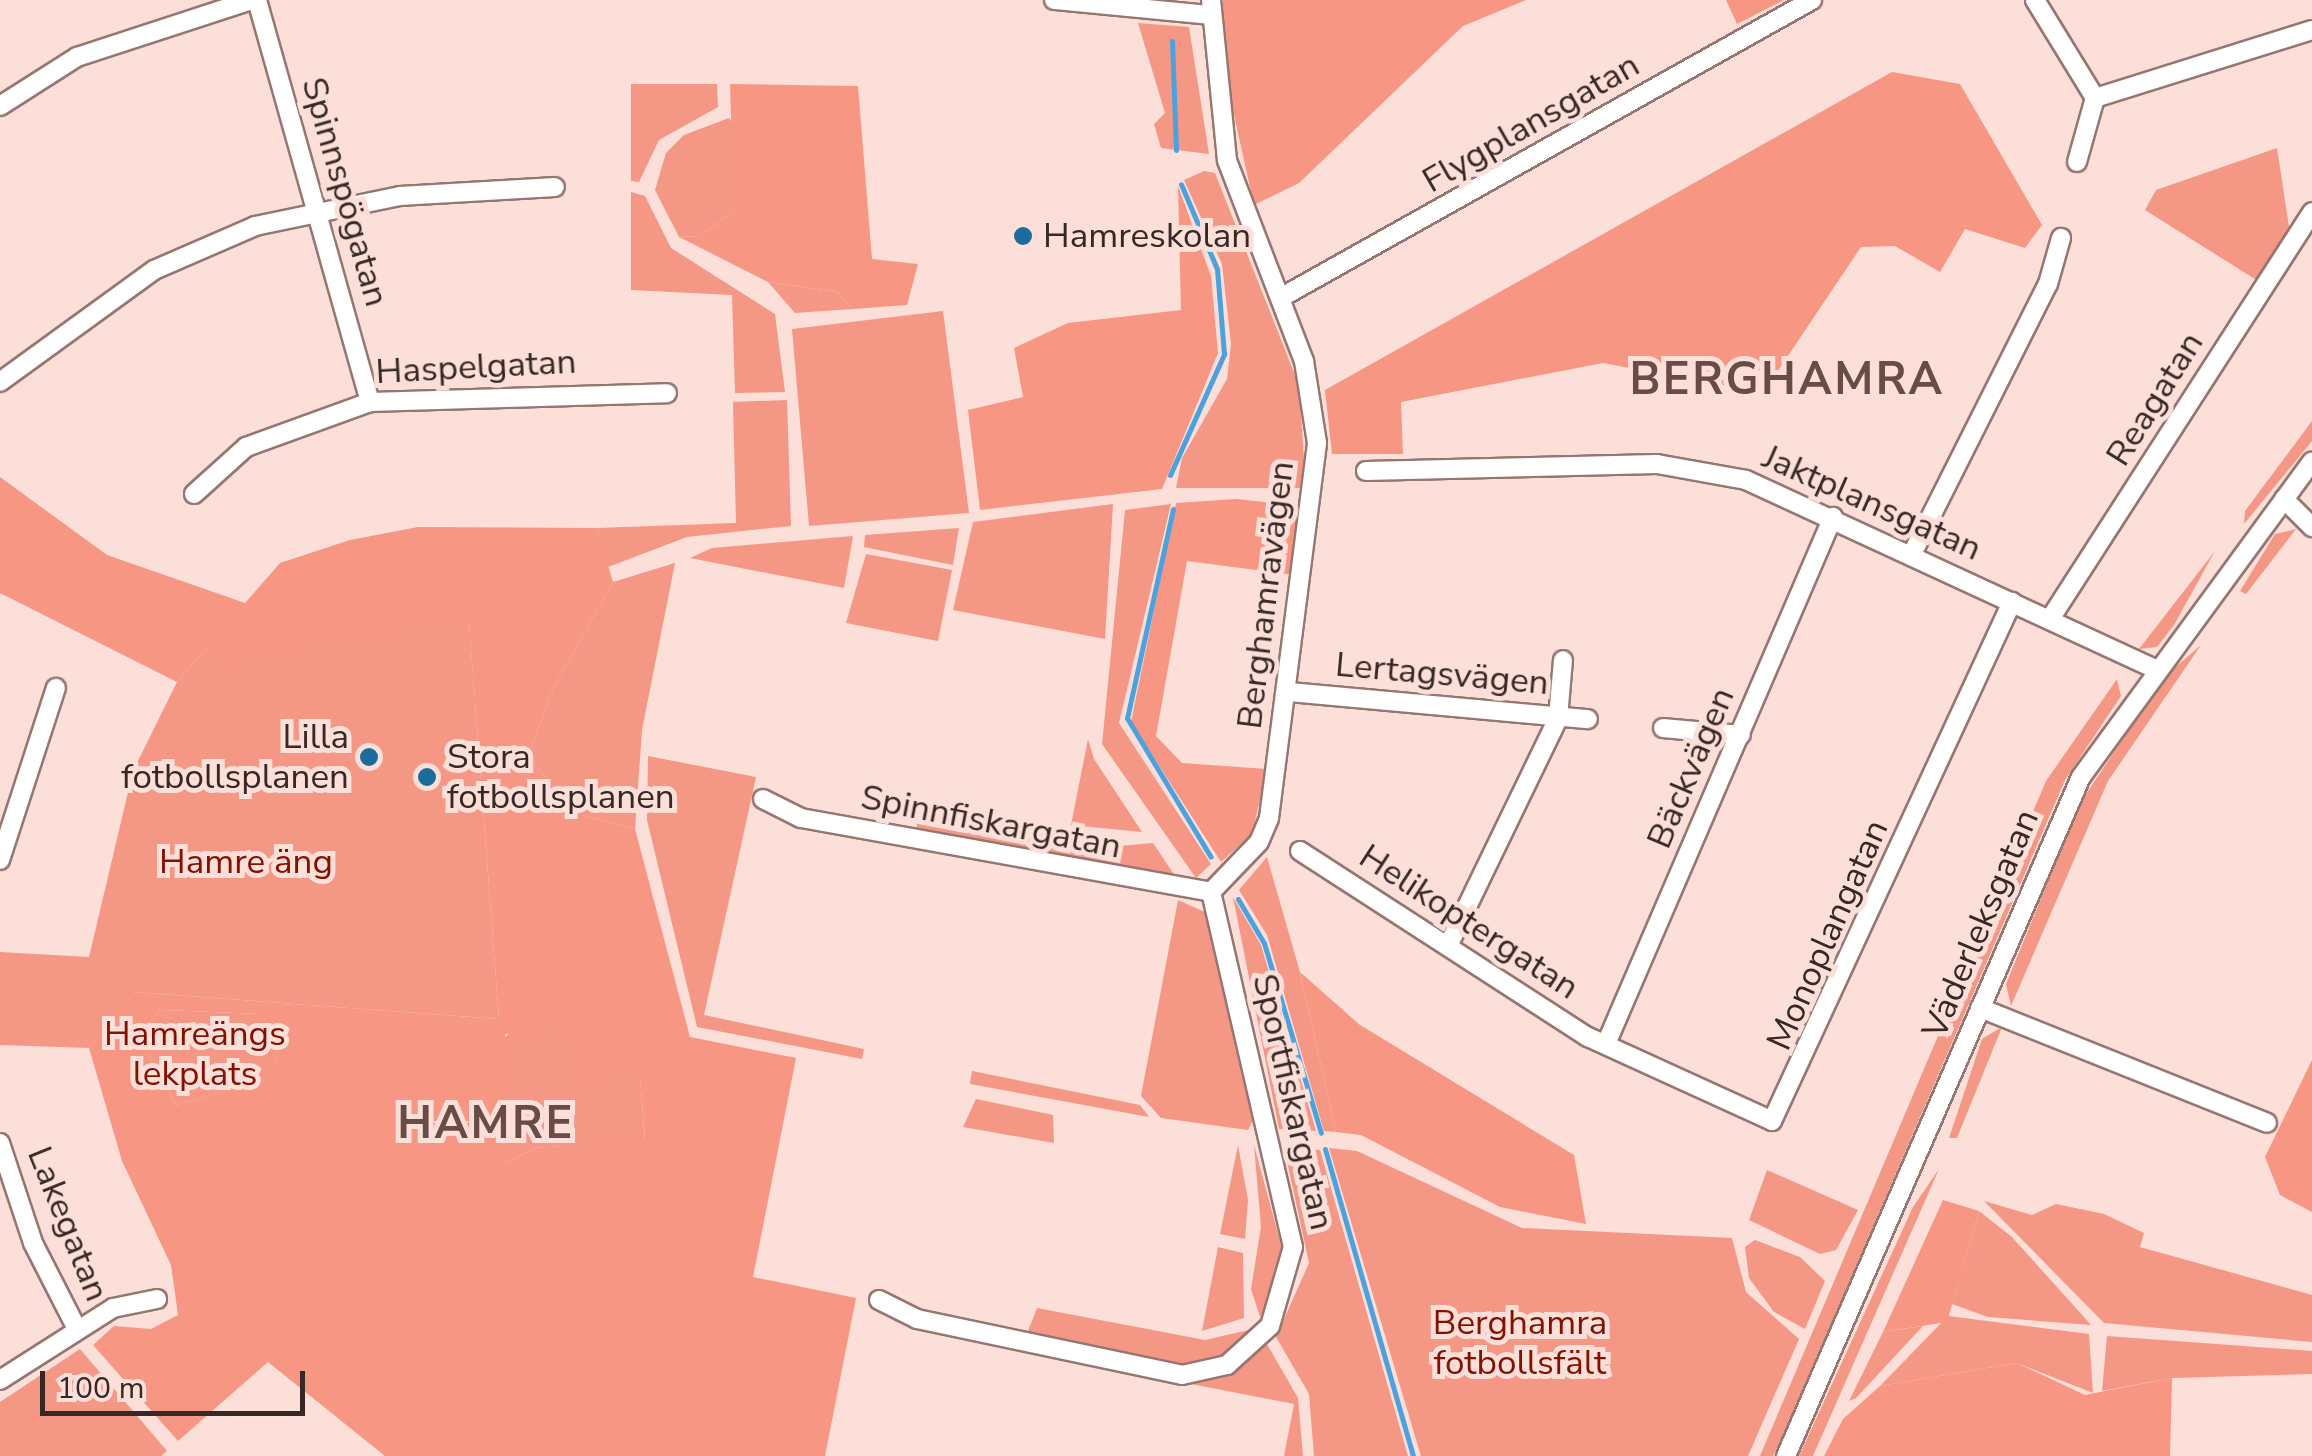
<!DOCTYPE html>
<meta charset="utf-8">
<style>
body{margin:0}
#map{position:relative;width:2312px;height:1456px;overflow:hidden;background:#fcdfd9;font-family:"Nunito Sans",sans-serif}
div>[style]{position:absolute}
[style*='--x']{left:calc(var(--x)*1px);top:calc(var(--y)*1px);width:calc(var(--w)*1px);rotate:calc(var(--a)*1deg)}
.green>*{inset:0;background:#f59785}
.forest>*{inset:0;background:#f89684}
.stream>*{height:5px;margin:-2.5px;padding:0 2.5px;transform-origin:2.5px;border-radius:2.5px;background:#4ca2de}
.roads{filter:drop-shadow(2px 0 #967670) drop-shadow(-2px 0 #967670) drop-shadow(0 2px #967670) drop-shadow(0 -2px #967670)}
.minor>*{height:18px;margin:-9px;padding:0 9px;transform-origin:9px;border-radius:9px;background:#fff}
.dots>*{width:28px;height:28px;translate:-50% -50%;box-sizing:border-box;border:5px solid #fcdfd9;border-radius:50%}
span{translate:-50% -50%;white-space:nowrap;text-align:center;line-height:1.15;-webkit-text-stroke:10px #fcdfd9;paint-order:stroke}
.street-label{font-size:35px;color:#352825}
.poi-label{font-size:35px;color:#352825}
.left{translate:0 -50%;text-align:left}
.right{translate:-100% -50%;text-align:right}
.park-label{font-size:35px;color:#841000}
.district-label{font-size:45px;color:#694c46;font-weight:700;letter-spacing:2.5px}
.scale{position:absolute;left:40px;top:1371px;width:265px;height:45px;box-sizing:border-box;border:5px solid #352825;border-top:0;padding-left:12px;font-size:30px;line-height:35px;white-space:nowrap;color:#352825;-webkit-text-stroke:8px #fcdfd9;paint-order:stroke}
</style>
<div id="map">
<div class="green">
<i style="clip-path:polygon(1138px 23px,1189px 27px,1209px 154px,1161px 148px,1154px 124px,1165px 113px)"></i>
<i style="clip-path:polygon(631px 84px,717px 84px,718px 107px,659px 140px,639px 182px,631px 181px)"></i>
<i style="clip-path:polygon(729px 118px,738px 132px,734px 211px,700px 236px,679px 237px,655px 190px,666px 153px,684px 135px)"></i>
<i style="clip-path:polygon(2277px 148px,2289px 227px,2258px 281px,2145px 210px,2156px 190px)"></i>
<i style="clip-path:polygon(1204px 171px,1215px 173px,1299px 385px,1306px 488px,1176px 488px,1182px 458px,1227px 379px,1231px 344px,1222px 264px,1184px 180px)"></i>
<i style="clip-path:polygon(631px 192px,645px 196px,671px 248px,775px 314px,785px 392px,735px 393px,732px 295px,631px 290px)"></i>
<i style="clip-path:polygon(768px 282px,837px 292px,853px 309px,795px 313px)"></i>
<i style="clip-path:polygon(943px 311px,969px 513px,809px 526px,792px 329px)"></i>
<i style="clip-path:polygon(787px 400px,791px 526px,687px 537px,608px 567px,597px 528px,736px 523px,733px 402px)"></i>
<i style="clip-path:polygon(2312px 421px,2312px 441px,2244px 524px,2245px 511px)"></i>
<i style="clip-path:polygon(1113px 504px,1105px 639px,953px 610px,973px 522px)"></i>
<i style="clip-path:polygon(1171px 504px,1119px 723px,1211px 864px,1196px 878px,1102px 744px,1125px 510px)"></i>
<i style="clip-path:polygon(959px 528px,953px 565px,864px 547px,865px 535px)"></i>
<i style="clip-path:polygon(2296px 529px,2246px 594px,2240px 591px,2275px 534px)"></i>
<i style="clip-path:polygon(853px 536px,844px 588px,690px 558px,712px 548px)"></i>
<i style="clip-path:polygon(2215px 551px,2174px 625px,2157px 647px,2139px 649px)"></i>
<i style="clip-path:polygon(866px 554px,952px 570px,938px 641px,846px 623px)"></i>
<i style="clip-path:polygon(675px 563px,642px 730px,635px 829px,574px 813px,528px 756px,554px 687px,613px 582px)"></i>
<i style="clip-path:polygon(469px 622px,499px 1019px,133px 992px,89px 1048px,0 1045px,0 952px,89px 957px,133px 771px,177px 682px,206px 649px)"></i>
<i style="clip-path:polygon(2201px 645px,2108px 781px,2011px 1006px,2006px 984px,2080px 803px,2164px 677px)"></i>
<i style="clip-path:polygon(2117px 679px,2121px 696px,2065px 780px,1792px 1415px,1773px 1456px,1760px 1456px,2046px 781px)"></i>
<i style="clip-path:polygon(1088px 739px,1094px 759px,1142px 832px,1071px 825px)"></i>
<i style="clip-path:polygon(648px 756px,756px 777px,704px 1015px,864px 1049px,862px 1059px,697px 1027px,647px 820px)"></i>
<i style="clip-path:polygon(919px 806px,1119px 846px,1153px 843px,1177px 879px,916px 832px)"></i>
<i style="clip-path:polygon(1267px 857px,1300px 972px,1336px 1132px,1324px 1131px,1267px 935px,1239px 890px)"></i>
<i style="clip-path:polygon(1233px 897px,1261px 945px,1316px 1131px,1279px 1129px)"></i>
<i style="clip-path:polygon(1178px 900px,1207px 913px,1253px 1120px,1248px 1130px,1161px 1118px,1141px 1096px)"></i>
<i style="clip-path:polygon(160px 1010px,262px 1014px,280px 1043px,275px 1063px,266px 1080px,176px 1105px,145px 1051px,146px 1027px)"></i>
<i style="clip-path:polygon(2002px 1027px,1957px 1138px,1949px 1138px,1982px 1039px)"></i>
<i style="clip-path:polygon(515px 1028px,571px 1029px,640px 1076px,645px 1141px,535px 1148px,505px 1163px,503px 1039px)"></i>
<i style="clip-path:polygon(972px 1071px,1140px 1105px,1149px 1117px,970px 1084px)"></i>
<i style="clip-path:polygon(976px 1099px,1053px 1115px,1054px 1143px,963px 1127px)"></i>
<i style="clip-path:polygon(1238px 1145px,1248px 1200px,1245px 1239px,1220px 1234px)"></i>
<i style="clip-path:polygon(1254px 1145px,1285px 1260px,1260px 1317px,1251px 1289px,1261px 1227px)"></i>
<i style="clip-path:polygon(1284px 1147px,1320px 1150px,1408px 1456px,1314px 1456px,1309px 1394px,1276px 1337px,1309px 1263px)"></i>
<i style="clip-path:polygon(1329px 1148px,1357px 1151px,1522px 1228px,1732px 1238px,1746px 1292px,1799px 1339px,1748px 1456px,1421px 1456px)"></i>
<i style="clip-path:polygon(1939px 1169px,1813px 1456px,1799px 1456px,1913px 1207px)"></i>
<i style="clip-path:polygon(1767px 1170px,1858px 1210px,1836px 1250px,1820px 1254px,1749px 1220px)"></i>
<i style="clip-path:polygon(1984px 1201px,2032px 1215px,2056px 1204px,2104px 1214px,2144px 1233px,2140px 1247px,2312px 1295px,2312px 1342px,2104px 1323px)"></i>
<i style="clip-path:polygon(1979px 1211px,2012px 1237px,2091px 1325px,1988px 1317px,1952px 1304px)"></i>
<i style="clip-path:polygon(1755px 1240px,1800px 1257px,1825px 1281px,1805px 1329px,1774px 1312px,1749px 1278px,1745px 1247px)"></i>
<i style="clip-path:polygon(1218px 1247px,1243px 1253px,1244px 1318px,1202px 1331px)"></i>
<i style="clip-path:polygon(1037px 1308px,1205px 1340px,1253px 1329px,1217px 1362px,1185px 1367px,1036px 1336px,1028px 1331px)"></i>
<i style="clip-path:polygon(1948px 1316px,2089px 1334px,2093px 1393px,2017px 1363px,1880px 1386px)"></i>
<i style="clip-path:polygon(1923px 1326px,1856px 1398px,1849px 1401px,1883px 1332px)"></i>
<i style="clip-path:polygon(2107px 1336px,2312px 1351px,2312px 1374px,2172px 1378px,2102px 1391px)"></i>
<i style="clip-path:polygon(1267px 1344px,1298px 1398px,1303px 1456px,1284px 1456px,1294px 1404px,1191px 1384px)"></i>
<i style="clip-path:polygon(80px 1349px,167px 1451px,161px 1456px,0 1456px,0 1402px)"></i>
</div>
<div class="forest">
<i style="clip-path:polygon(1223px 0,1526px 0,1463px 26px,1299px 183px,1254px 205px,1223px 66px)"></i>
<i style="clip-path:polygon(1726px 0,1784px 0,1737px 24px)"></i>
<i style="clip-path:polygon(1892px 72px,1960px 84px,2042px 225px,2025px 248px,1965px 229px,1940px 272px,1895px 246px,1861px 247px,1763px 393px,1603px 363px,1401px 402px,1403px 454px,1332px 454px,1325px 390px)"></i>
<i style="clip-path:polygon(730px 84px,858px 86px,872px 259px,918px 264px,907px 305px,853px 309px,837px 292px,768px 282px,679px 237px,700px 236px,734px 211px)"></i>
<i style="clip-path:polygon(1178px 186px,1211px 276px,1218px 353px,1162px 489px,980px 510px,968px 410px,1023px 397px,1014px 348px,1068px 323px,1181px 310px)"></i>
<i style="clip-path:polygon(evenodd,0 477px,107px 555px,245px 603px,280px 563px,350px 540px,418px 527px,597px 528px,613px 582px,554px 687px,528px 756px,574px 813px,635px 829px,690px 1037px,796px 1058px,753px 1277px,856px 1298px,825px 1456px,385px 1456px,268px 1362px,178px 1441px,93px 1345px,114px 1326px,151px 1329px,178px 1315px,171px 1265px,122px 1161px,89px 1048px,132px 992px,499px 1019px,469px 623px,310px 643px,232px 667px,206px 649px,177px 682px,0 593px,0 477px,160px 1010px,262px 1014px,280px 1043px,275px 1063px,265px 1080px,176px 1105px,145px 1051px,146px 1027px,160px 1010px,0 477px,571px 1029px,578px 1081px,640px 1077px,645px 1140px,535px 1148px,505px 1163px,505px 1034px,571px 1029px)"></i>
<i style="clip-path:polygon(1236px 499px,1302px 506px,1295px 575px,1187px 561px,1156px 736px,1182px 763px,1267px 769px,1252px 834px,1221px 862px,1131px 722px,1176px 503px)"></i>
<i style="clip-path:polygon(1300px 972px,1360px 1025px,1574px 1155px,1586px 1224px,1500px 1207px,1361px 1135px,1336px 1132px)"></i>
<i style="clip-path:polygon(2312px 1060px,2312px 1212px,2280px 1195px,2265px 1157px)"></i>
<i style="clip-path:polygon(1943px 1200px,1979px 1211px,1947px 1322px,1883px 1332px)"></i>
<i style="clip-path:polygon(2017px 1363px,2085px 1395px,2172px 1378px,2170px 1456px,1824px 1456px,1843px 1419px,1880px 1386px)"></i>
</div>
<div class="stream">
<i style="--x:1172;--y:41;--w:109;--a:87.9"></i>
<i style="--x:1170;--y:475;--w:133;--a:-65.9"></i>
<i style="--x:1224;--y:354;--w:85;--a:-94.7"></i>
<i style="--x:1217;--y:269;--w:92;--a:-113"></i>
<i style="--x:1173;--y:509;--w:214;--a:102.4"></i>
<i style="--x:1127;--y:718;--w:162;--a:58.9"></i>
<i style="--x:1238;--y:899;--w:51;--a:59.4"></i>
<i style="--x:1264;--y:943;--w:198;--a:73.3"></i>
<i style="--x:1325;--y:1149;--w:319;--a:74"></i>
</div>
<div class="roads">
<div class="minor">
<i style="--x:257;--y:0;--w:418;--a:74.3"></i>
<i style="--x:1054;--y:0;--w:157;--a:5.5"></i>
<i style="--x:2035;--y:0;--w:115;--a:58.5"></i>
<i style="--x:2095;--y:98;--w:227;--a:-17.4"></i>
<i style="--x:0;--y:106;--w:91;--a:-32.5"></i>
<i style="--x:77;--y:57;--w:183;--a:-18.1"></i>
<i style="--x:2077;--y:162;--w:66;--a:-74.3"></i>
<i style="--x:1280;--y:298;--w:610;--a:-29.26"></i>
<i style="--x:0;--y:382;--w:190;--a:-36"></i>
<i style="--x:154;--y:270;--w:110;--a:-23.5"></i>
<i style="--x:255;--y:226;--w:148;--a:-11.7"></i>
<i style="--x:400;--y:196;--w:155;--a:-3.3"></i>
<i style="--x:1366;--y:471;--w:291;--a:-1.4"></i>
<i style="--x:1657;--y:464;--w:90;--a:10.2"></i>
<i style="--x:1746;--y:480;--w:451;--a:24.8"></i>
<i style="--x:194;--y:494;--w:70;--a:-42.1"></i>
<i style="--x:246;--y:447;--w:132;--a:-19.9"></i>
<i style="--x:370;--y:402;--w:297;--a:-1.7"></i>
<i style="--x:2284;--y:499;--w:40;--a:45"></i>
<i style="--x:1911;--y:556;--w:305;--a:-63.3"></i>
<i style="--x:2048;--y:284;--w:48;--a:-74.2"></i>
<i style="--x:2050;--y:619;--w:484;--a:-57.2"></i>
<i style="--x:1290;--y:692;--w:299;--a:5.2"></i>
<i style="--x:1663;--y:728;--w:78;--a:5.1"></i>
<i style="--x:763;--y:799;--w:42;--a:26.6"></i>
<i style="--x:801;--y:818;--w:417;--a:10.2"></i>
<i style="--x:1300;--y:851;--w:343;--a:32.9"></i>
<i style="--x:1588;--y:1037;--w:202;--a:24.5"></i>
<i style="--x:1772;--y:1121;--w:572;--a:-65.18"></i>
<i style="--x:0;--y:860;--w:181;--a:-72"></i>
<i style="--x:1211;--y:892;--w:69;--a:-46.2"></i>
<i style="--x:1259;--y:842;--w:26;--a:-67"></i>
<i style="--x:1269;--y:818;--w:378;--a:-82.7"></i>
<i style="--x:1317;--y:443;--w:83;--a:-99"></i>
<i style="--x:1304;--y:361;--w:215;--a:-111"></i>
<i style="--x:1227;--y:160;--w:161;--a:-95.7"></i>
<i style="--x:1448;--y:946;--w:253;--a:-64.2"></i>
<i style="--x:1558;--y:718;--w:58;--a:-85.1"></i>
<i style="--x:1980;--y:1008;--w:309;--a:21.8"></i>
<i style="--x:1606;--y:1044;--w:574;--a:-66.7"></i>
<i style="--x:0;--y:1143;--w:105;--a:71.7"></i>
<i style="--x:33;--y:1243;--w:97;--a:62.9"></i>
<i style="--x:879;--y:1300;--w:42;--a:26.6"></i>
<i style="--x:917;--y:1319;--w:271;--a:11.9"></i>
<i style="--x:1182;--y:1375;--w:46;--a:-12.5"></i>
<i style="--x:1227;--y:1365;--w:58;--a:-42.2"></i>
<i style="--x:1270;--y:1326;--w:82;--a:-73.8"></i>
<i style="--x:1293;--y:1247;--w:364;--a:-103"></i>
<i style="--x:0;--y:1380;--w:134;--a:-32.5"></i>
<i style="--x:113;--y:1308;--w:45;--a:-11.6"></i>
<i style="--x:1786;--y:1456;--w:740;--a:-66.52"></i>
<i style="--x:2081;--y:777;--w:391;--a:-53.8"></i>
</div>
</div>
<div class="dots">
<i style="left:1023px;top:236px;background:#1c6b9d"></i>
<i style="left:369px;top:757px;background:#1c6b9d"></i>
<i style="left:427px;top:777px;background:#1c6b9d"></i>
</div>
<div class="street-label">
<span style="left:1531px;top:123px;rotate:-30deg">Flygplansgatan</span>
<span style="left:345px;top:192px;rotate:74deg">Spinnspögatan</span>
<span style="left:476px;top:367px;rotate:-3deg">Haspelgatan</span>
<span style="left:2155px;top:399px;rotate:-58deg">Reagatan</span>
<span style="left:1872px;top:503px;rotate:24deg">Jaktplansgatan</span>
<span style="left:1266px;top:595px;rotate:-83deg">Berghamravägen</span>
<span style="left:1442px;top:674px;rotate:5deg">Lertagsvägen</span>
<span style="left:1691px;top:768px;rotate:-67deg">Bäckvägen</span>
<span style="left:991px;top:822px;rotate:11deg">Spinnfiskargatan</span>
<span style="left:1469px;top:922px;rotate:33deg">Helikoptergatan</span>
<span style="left:1981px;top:924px;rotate:-67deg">Väderleksgatan</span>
<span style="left:1828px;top:935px;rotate:-66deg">Monoplangatan</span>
<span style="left:1293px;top:1102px;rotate:77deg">Sportfiskargatan</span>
<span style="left:68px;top:1224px;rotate:68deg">Lakegatan</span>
</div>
<div class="poi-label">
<span class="left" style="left:1043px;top:236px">Hamreskolan</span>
<span class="right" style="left:349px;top:757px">Lilla<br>fotbollsplanen</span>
<span class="left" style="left:447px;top:777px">Stora<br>fotbollsplanen</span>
</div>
<div class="park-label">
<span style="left:246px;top:862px">Hamre äng</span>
<span style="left:195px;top:1054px">Hamreängs<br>lekplats</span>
<span style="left:1520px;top:1343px">Berghamra<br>fotbollsfält</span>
</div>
<div class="district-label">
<span style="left:1787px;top:380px">BERGHAMRA</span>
<span style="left:486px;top:1124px">HAMRE</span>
</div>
<div class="scale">100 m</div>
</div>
